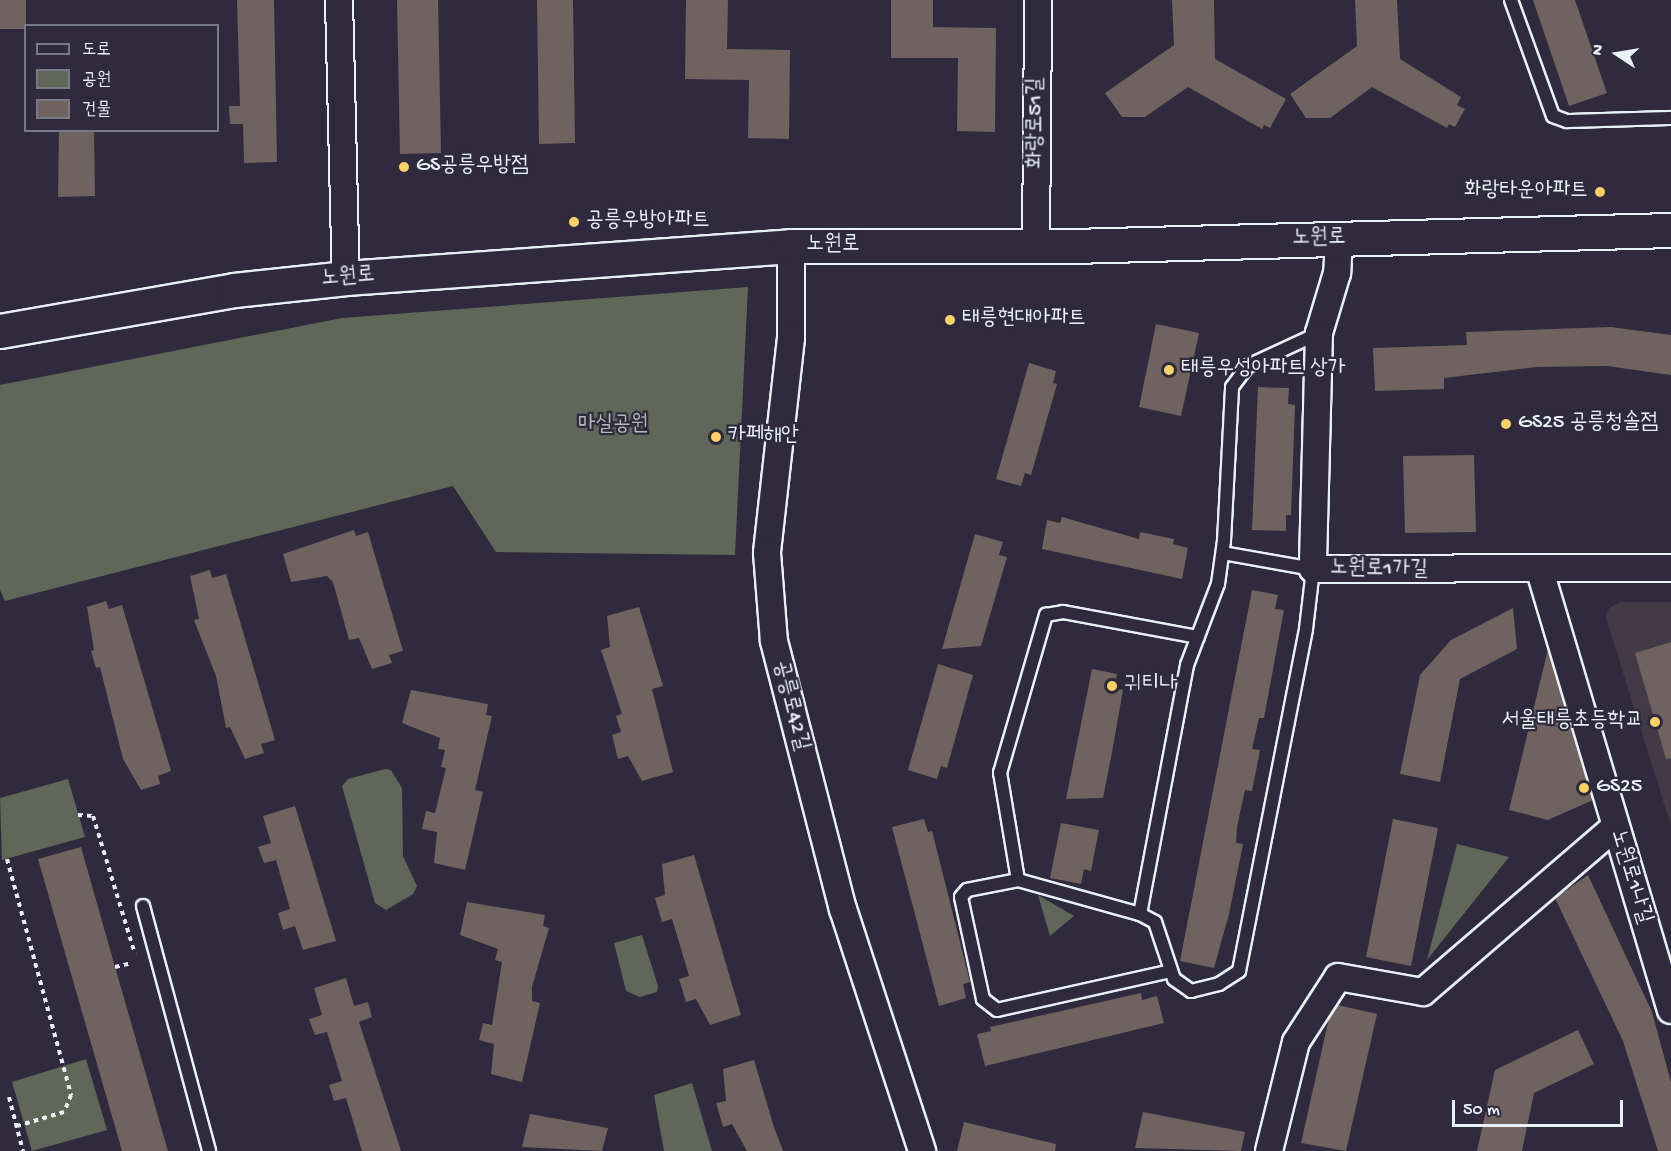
<!DOCTYPE html>
<meta charset="utf-8">
<style>
body{margin:0}
#map{position:relative;width:1671px;height:1151px;overflow:hidden;background:#2f2a3d;font-family:"Gochi Hand","Poor Story",sans-serif}
div>[style]{position:absolute}
[style*='--x']{left:calc(var(--x)*1px);top:calc(var(--y)*1px);width:calc(var(--w)*1px);rotate:calc(var(--a)*1deg)}
.built>*{inset:0;background:#423b47}
.green>*{inset:0;background:#606658}
.building>*{inset:0;background:#70625e}
.path>*{height:4px;margin-top:-2px;transform-origin:0;background:repeating-linear-gradient(90deg,#e8f1f8 0 4.5px,transparent 0 9px)}
.roads{filter:drop-shadow(2px 0 #e8f1f8) drop-shadow(-2px 0 #e8f1f8) drop-shadow(0 2px #e8f1f8) drop-shadow(0 -2px #e8f1f8)}
.lane>*{height:12px;margin:-6px;padding:0 6px;transform-origin:6px;border-radius:6px;background:#2f2a3d}
.street>*{height:26px;margin:-13px;padding:0 13px;transform-origin:13px;border-radius:13px;background:#2f2a3d}
.secondary>*{height:33px;margin:-16.5px;padding:0 16.5px;transform-origin:16.5px;border-radius:16.5px;background:#2f2a3d}
.dots>*{width:16px;height:16px;translate:-50% -50%;box-sizing:border-box;border:3px solid #2f2a3d;border-radius:50%}
span{translate:-50% -50%;white-space:nowrap;text-align:center;line-height:1.15;-webkit-text-stroke:4.5px #2f2a3d;paint-order:stroke}
.street-label{font-size:22px;color:#e8f1f8}
.poi-label{font-size:22px;color:#e8f1f8}
.left{translate:0 -50%;text-align:left}
.right{translate:-100% -50%;text-align:right}
.park-label{font-size:22px;color:#b2b9b8}
.legend{position:absolute;left:24px;top:24px;width:195px;height:108px;box-sizing:border-box;background:#2f2a3d;border:2px solid #797a88;margin:0;padding:8px 10px;list-style:none;font-size:18px;color:#e8f1f8}
.legend li{display:flex;align-items:center;gap:12px;height:30px}
.legend b{width:30px;border:2px solid #797a88}
.north{position:absolute;left:1587px;top:24px;width:60px;height:60px;-webkit-text-stroke:4px #2f2a3d;paint-order:stroke;rotate:282deg;font-size:16px;font-weight:700;line-height:24px;text-align:center;color:#e8f1f8}
.north::after{content:'';display:block;margin:auto;width:21px;height:27px;background:#e8f1f8;clip-path:polygon(50% 0,100% 100%,50% 72%,0 100%)}
.scale{position:absolute;left:1452px;top:1100px;width:171px;height:27px;box-sizing:border-box;border:3px solid #e8f1f8;border-top:0;padding-left:8px;font-size:18px;line-height:21px;white-space:nowrap;color:#e8f1f8;-webkit-text-stroke:4px #2f2a3d;paint-order:stroke}
</style>
<div id="map">
<div class="built">
<i style="clip-path:polygon(1620px 602px,1671px 602px,1671px 826px,1606px 618px,1609px 608px)"></i>
</div>
<div class="green">
<i style="clip-path:polygon(748px 287px,735px 555px,496px 552px,453px 486px,5px 601px,0 590px,0 385px,342px 318px)"></i>
<i style="clip-path:polygon(385px 769px,391px 770px,402px 788px,403px 856px,417px 886px,413px 894px,386px 910px,375px 903px,342px 786px,348px 779px)"></i>
<i style="clip-path:polygon(68px 779px,85px 837px,2px 860px,0 798px)"></i>
<i style="clip-path:polygon(1457px 844px,1509px 857px,1427px 960px)"></i>
<i style="clip-path:polygon(1038px 895px,1074px 916px,1050px 936px)"></i>
<i style="clip-path:polygon(642px 935px,658px 986px,657px 992px,640px 997px,626px 991px,614px 943px)"></i>
<i style="clip-path:polygon(86px 1059px,107px 1130px,32px 1151px,12px 1082px)"></i>
<i style="clip-path:polygon(692px 1083px,712px 1151px,664px 1151px,654px 1095px)"></i>
</div>
<div class="building">
<i style="clip-path:polygon(0 0,26px 0,26px 29px,0 29px)"></i>
<i style="clip-path:polygon(237px 0,274px 0,277px 162px,244px 163px,243px 124px,230px 124px,229px 106px,240px 106px)"></i>
<i style="clip-path:polygon(397px 0,438px 0,441px 153px,400px 154px)"></i>
<i style="clip-path:polygon(537px 0,573px 0,575px 143px,539px 144px)"></i>
<i style="clip-path:polygon(686px 0,728px 0,727px 49px,790px 50px,789px 139px,748px 138px,749px 80px,685px 79px)"></i>
<i style="clip-path:polygon(891px 0,933px 0,933px 27px,996px 28px,995px 132px,957px 131px,958px 58px,891px 58px)"></i>
<i style="clip-path:polygon(1172px 0,1214px 0,1215px 59px,1286px 99px,1270px 128px,1264px 125px,1262px 129px,1188px 87px,1145px 117px,1122px 117px,1105px 93px,1174px 45px)"></i>
<i style="clip-path:polygon(1355px 0,1397px 0,1400px 59px,1461px 97px,1457px 105px,1465px 109px,1455px 127px,1449px 124px,1447px 128px,1372px 87px,1330px 118px,1306px 118px,1290px 94px,1357px 46px)"></i>
<i style="clip-path:polygon(1533px 0,1575px 0,1607px 93px,1569px 106px)"></i>
<i style="clip-path:polygon(59px 130px,94px 130px,95px 196px,58px 197px)"></i>
<i style="clip-path:polygon(1156px 324px,1199px 333px,1181px 416px,1139px 407px)"></i>
<i style="clip-path:polygon(1611px 327px,1671px 335px,1671px 375px,1607px 366px,1536px 367px,1444px 378px,1444px 389px,1375px 391px,1373px 348px,1467px 345px,1466px 332px)"></i>
<i style="clip-path:polygon(1029px 363px,1056px 371px,1053px 383px,1057px 384px,1031px 475px,1025px 473px,1021px 486px,996px 479px)"></i>
<i style="clip-path:polygon(1258px 387px,1289px 388px,1288px 404px,1295px 405px,1291px 515px,1286px 515px,1286px 531px,1252px 530px)"></i>
<i style="clip-path:polygon(1474px 455px,1476px 532px,1405px 533px,1403px 456px)"></i>
<i style="clip-path:polygon(1062px 517px,1139px 539px,1140px 532px,1174px 539px,1173px 544px,1188px 548px,1182px 579px,1042px 549px,1047px 520px,1060px 523px)"></i>
<i style="clip-path:polygon(354px 530px,356px 536px,368px 532px,403px 651px,389px 655px,392px 663px,372px 669px,359px 638px,349px 640px,333px 582px,327px 576px,291px 582px,283px 554px)"></i>
<i style="clip-path:polygon(975px 534px,1003px 542px,999px 555px,1007px 557px,981px 646px,942px 649px)"></i>
<i style="clip-path:polygon(210px 570px,212px 578px,226px 574px,275px 740px,261px 744px,264px 753px,245px 759px,230px 727px,226px 728px,216px 676px,194px 620px,199px 619px,190px 576px)"></i>
<i style="clip-path:polygon(1252px 590px,1278px 595px,1275px 609px,1284px 610px,1264px 718px,1259px 718px,1252px 749px,1260px 750px,1252px 791px,1245px 790px,1237px 827px,1236px 843px,1243px 844px,1229px 914px,1214px 968px,1180px 961px)"></i>
<i style="clip-path:polygon(106px 601px,109px 609px,122px 605px,171px 771px,158px 776px,160px 784px,141px 790px,123px 759px,100px 667px,96px 668px,91px 651px,94px 650px,87px 607px)"></i>
<i style="clip-path:polygon(639px 607px,663px 686px,652px 689px,673px 772px,642px 781px,628px 756px,618px 759px,612px 735px,621px 732px,616px 716px,622px 714px,601px 650px,610px 647px,607px 616px)"></i>
<i style="clip-path:polygon(1513px 608px,1517px 649px,1460px 679px,1440px 782px,1400px 774px,1420px 675px,1451px 640px)"></i>
<i style="clip-path:polygon(1671px 642px,1671px 758px,1666px 759px,1635px 653px)"></i>
<i style="clip-path:polygon(1548px 649px,1593px 800px,1548px 820px,1509px 810px)"></i>
<i style="clip-path:polygon(938px 664px,973px 675px,947px 768px,941px 766px,937px 779px,908px 770px)"></i>
<i style="clip-path:polygon(1092px 669px,1117px 674px,1114px 688px,1123px 690px,1111px 758px,1103px 798px,1066px 799px)"></i>
<i style="clip-path:polygon(411px 690px,488px 704px,486px 715px,492px 716px,475px 790px,483px 792px,465px 870px,434px 863px,437px 832px,422px 829px,426px 811px,435px 813px,446px 768px,441px 767px,445px 750px,438px 749px,440px 738px,402px 723px)"></i>
<i style="clip-path:polygon(295px 806px,336px 941px,303px 950px,295px 926px,283px 930px,278px 913px,290px 909px,276px 860px,264px 863px,258px 847px,271px 843px,263px 816px)"></i>
<i style="clip-path:polygon(924px 819px,928px 832px,932px 831px,970px 982px,963px 984px,966px 998px,939px 1006px,892px 827px)"></i>
<i style="clip-path:polygon(1393px 819px,1438px 828px,1411px 966px,1366px 957px)"></i>
<i style="clip-path:polygon(1061px 823px,1099px 830px,1091px 871px,1084px 869px,1081px 884px,1050px 878px)"></i>
<i style="clip-path:polygon(81px 847px,115px 967px,168px 1151px,122px 1151px,38px 859px)"></i>
<i style="clip-path:polygon(694px 855px,741px 1015px,710px 1025px,696px 999px,686px 1002px,679px 979px,689px 976px,679px 942px,672px 919px,662px 922px,655px 898px,665px 895px,662px 864px)"></i>
<i style="clip-path:polygon(1588px 875px,1652px 1012px,1671px 1082px,1671px 1151px,1658px 1151px,1623px 1041px,1555px 898px)"></i>
<i style="clip-path:polygon(467px 902px,545px 915px,543px 926px,549px 928px,532px 987px,532px 1001px,540px 1003px,522px 1082px,491px 1074px,494px 1044px,479px 1040px,483px 1023px,492px 1025px,502px 962px,495px 960px,498px 949px,460px 935px)"></i>
<i style="clip-path:polygon(346px 978px,354px 1006px,368px 1002px,372px 1017px,359px 1022px,401px 1151px,362px 1151px,346px 1098px,334px 1101px,329px 1085px,342px 1081px,327px 1032px,315px 1035px,309px 1019px,322px 1015px,314px 988px)"></i>
<i style="clip-path:polygon(1141px 993px,1142px 1000px,1157px 996px,1164px 1023px,985px 1066px,977px 1034px,991px 1031px,990px 1027px)"></i>
<i style="clip-path:polygon(1338px 1005px,1377px 1014px,1346px 1151px,1301px 1143px,1329px 1018px)"></i>
<i style="clip-path:polygon(1578px 1030px,1594px 1064px,1534px 1093px,1522px 1151px,1477px 1151px,1495px 1070px)"></i>
<i style="clip-path:polygon(754px 1060px,774px 1127px,783px 1151px,747px 1151px,732px 1124px,723px 1127px,716px 1103px,726px 1101px,723px 1069px)"></i>
<i style="clip-path:polygon(1143px 1112px,1245px 1132px,1241px 1151px,1135px 1148px)"></i>
<i style="clip-path:polygon(530px 1114px,608px 1128px,602px 1151px,522px 1147px)"></i>
<i style="clip-path:polygon(964px 1122px,1056px 1144px,1055px 1151px,957px 1151px)"></i>
</div>
<div class="path">
<i style="--x:78;--y:815;--w:15;--a:4"></i>
<i style="--x:93;--y:816;--w:144;--a:73.1"></i>
<i style="--x:7;--y:859;--w:245;--a:74.8"></i>
<i style="--x:71;--y:1095;--w:18;--a:112"></i>
<i style="--x:64;--y:1112;--w:49;--a:163.4"></i>
<i style="--x:115;--y:967;--w:17;--a:-13"></i>
<i style="--x:9;--y:1097;--w:56;--a:75.5"></i>
</div>
<div class="roads">
<div class="lane">
<i style="--x:1511;--y:0;--w:123;--a:70.1"></i>
<i style="--x:1553;--y:116;--w:15;--a:20"></i>
<i style="--x:1567;--y:121;--w:104;--a:-1.7"></i>
<i style="--x:1018;--y:880;--w:109;--a:-99.5"></i>
<i style="--x:1000;--y:773;--w:165;--a:-73.8"></i>
<i style="--x:1046;--y:615;--w:17;--a:-10"></i>
<i style="--x:1063;--y:612;--w:137;--a:10.5"></i>
<i style="--x:143;--y:906;--w:254;--a:74.9"></i>
<i style="--x:1140;--y:914;--w:253;--a:-79.3"></i>
<i style="--x:1187;--y:665;--w:87;--a:-69.1"></i>
<i style="--x:1218;--y:584;--w:43;--a:-82.1"></i>
<i style="--x:1224;--y:541;--w:154;--a:-87"></i>
<i style="--x:1232;--y:387;--w:26;--a:-53"></i>
<i style="--x:1248;--y:366;--w:78;--a:-24.9"></i>
<i style="--x:1171;--y:971;--w:178;--a:167.4"></i>
<i style="--x:997;--y:1010;--w:18;--a:-142"></i>
<i style="--x:983;--y:999;--w:104;--a:-102.2"></i>
<i style="--x:961;--y:897;--w:9;--a:-49"></i>
<i style="--x:967;--y:890;--w:52;--a:-11.1"></i>
<i style="--x:1018;--y:880;--w:127;--a:15.6"></i>
<i style="--x:1140;--y:914;--w:17;--a:28"></i>
<i style="--x:1155;--y:922;--w:60;--a:71.6"></i>
<i style="--x:1174;--y:979;--w:21;--a:35"></i>
<i style="--x:1191;--y:991;--w:29;--a:-14"></i>
<i style="--x:1219;--y:984;--w:24;--a:-33"></i>
<i style="--x:1239;--y:971;--w:349;--a:-78.9"></i>
<i style="--x:1306;--y:629;--w:60;--a:-83.3"></i>
<i style="--x:1313;--y:569;--w:91;--a:-169.9"></i>
</div>
<div class="street">
<i style="--x:339;--y:0;--w:278;--a:88.6"></i>
<i style="--x:1339;--y:239;--w:34;--a:93"></i>
<i style="--x:1337;--y:273;--w:63;--a:106.7"></i>
<i style="--x:1319;--y:333;--w:236;--a:91.5"></i>
<i style="--x:1313;--y:569;--w:358;--a:-0.2"></i>
<i style="--x:1036;--y:245;--w:245;--a:-89.5"></i>
<i style="--x:791;--y:246;--w:92;--a:90"></i>
<i style="--x:791;--y:338;--w:216;--a:96.4"></i>
<i style="--x:767;--y:553;--w:88;--a:85.5"></i>
<i style="--x:774;--y:641;--w:277;--a:75.6"></i>
<i style="--x:843;--y:909;--w:255;--a:71.9"></i>
<i style="--x:1540;--y:571;--w:458;--a:73.4"></i>
<i style="--x:1269;--y:1151;--w:112;--a:-76.1"></i>
<i style="--x:1296;--y:1042;--w:77;--a:-57.1"></i>
<i style="--x:1338;--y:977;--w:86;--a:10"></i>
<i style="--x:1423;--y:992;--w:253;--a:-40.7"></i>
</div>
<div class="secondary">
<i style="--x:0;--y:331;--w:238;--a:-9.9"></i>
<i style="--x:234;--y:290;--w:113;--a:-6.1"></i>
<i style="--x:346;--y:278;--w:446;--a:-4.1"></i>
<i style="--x:791;--y:246;--w:281;--a:0"></i>
<i style="--x:1072;--y:246;--w:599;--a:-1.53"></i>
</div>
</div>
<div class="dots">
<i style="left:404px;top:167px;background:#ffd166"></i>
<i style="left:1600px;top:192px;background:#ffd166"></i>
<i style="left:574px;top:222px;background:#ffd166"></i>
<i style="left:950px;top:320px;background:#ffd166"></i>
<i style="left:1169px;top:370px;background:#ffd166"></i>
<i style="left:1506px;top:424px;background:#ffd166"></i>
<i style="left:716px;top:437px;background:#ffd166"></i>
<i style="left:1112px;top:686px;background:#ffd166"></i>
<i style="left:1655px;top:722px;background:#ffd166"></i>
<i style="left:1584px;top:788px;background:#ffd166"></i>
</div>
<div class="street-label">
<span style="left:1037px;top:123px;rotate:-90deg">화랑로51길</span>
<span style="left:1319px;top:239px;rotate:-1deg">노원로</span>
<span style="left:833px;top:246px">노원로</span>
<span style="left:348px;top:278px;rotate:-5deg">노원로</span>
<span style="left:1379px;top:570px;rotate:1deg">노원로1가길</span>
<span style="left:790px;top:706px;rotate:76deg">공릉로42길</span>
<span style="left:1630px;top:877px;rotate:73deg">노원로1나길</span>
</div>
<div class="poi-label">
<span class="left" style="left:416px;top:167px">GS공릉우방점</span>
<span class="right" style="left:1588px;top:192px">화랑타운아파트</span>
<span class="left" style="left:586px;top:222px">공릉우방아파트</span>
<span class="left" style="left:962px;top:320px">태릉현대아파트</span>
<span class="left" style="left:1181px;top:370px">태릉우성아파트 상가</span>
<span class="left" style="left:1518px;top:424px">GS25 공릉청솔점</span>
<span class="left" style="left:728px;top:437px">카페해안</span>
<span class="left" style="left:1124px;top:686px">귀티나</span>
<span class="right" style="left:1643px;top:722px">서울태릉초등학교</span>
<span class="left" style="left:1596px;top:788px">GS25</span>
</div>
<div class="park-label">
<span style="left:613px;top:426px">마실공원</span>
</div>
<ul class="legend">
<li><b style="height:8px;background:#2f2a3d"></b>도로</li>
<li><b style="height:16px;background:#606658"></b>공원</li>
<li><b style="height:16px;background:#70625e"></b>건물</li>
</ul>
<div class="north">N</div>
<div class="scale">50 m</div>
</div>
